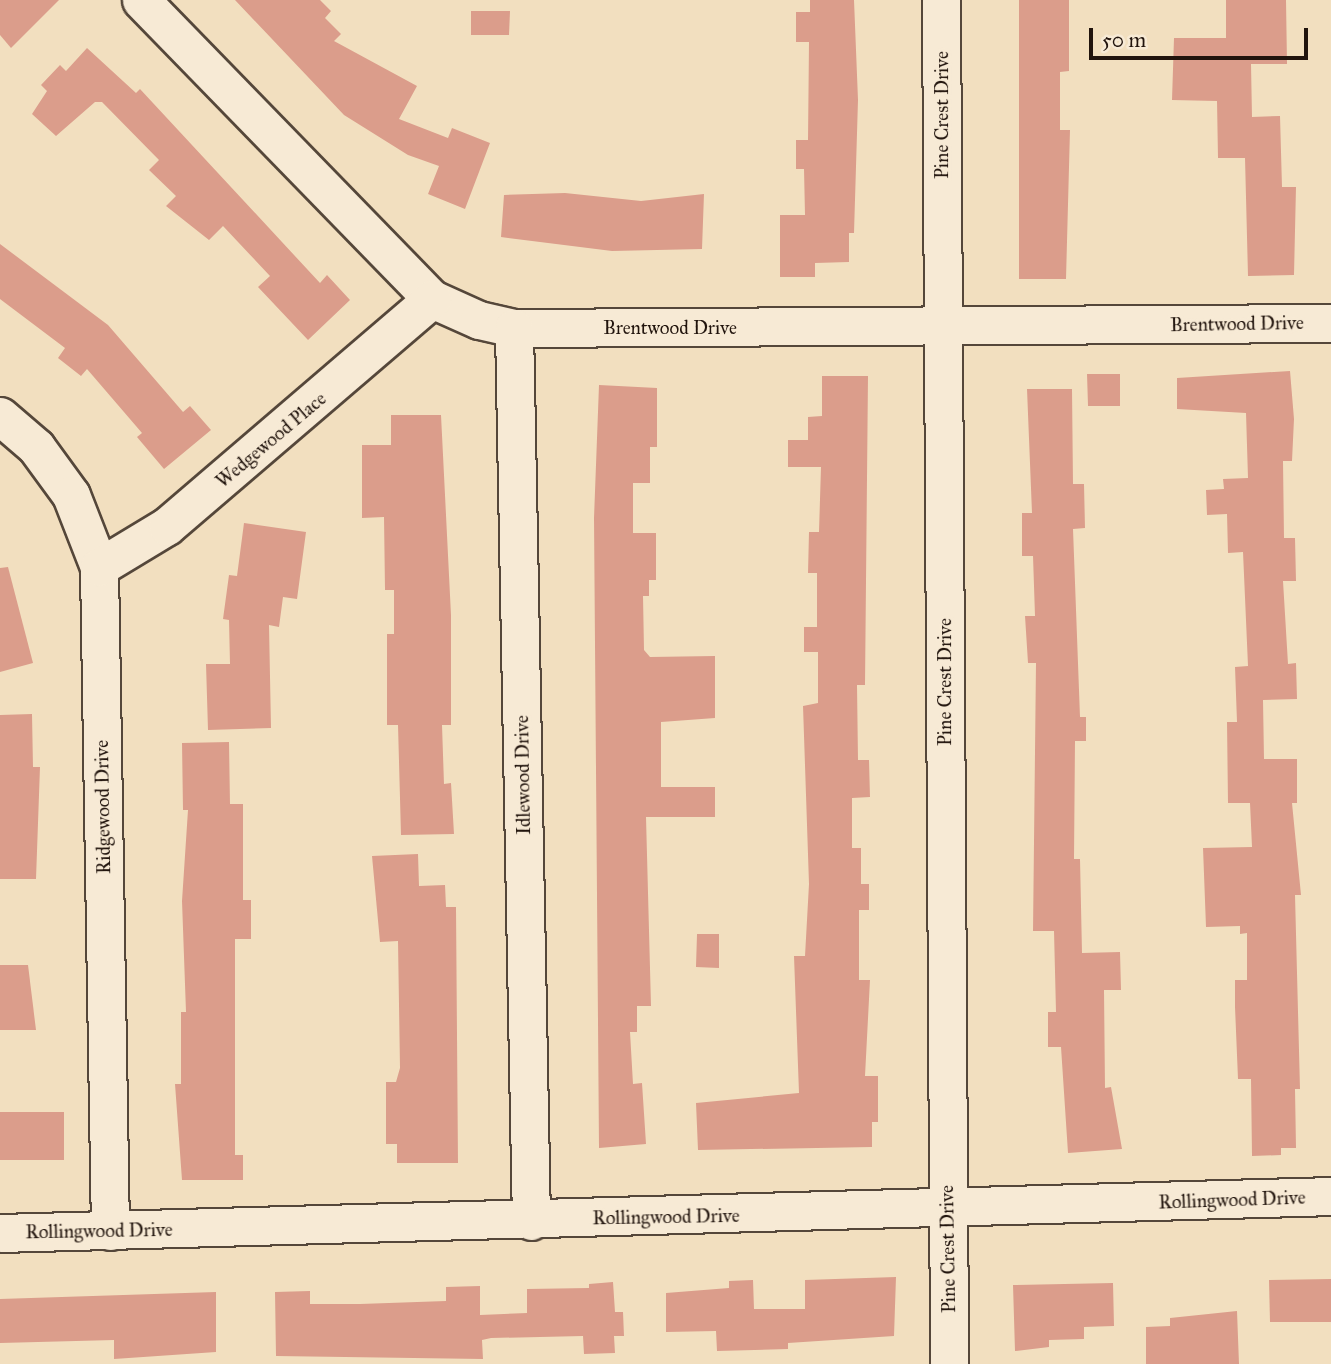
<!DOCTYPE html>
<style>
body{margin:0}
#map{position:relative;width:1331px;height:1364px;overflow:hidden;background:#f2dfbf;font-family:"IM FELL Great Primer",serif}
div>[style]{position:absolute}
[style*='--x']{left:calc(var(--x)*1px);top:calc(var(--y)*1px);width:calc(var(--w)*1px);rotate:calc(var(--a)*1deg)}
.building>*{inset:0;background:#db9d8b}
.roads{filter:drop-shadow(2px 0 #55473a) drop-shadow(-2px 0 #55473a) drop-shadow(0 2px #55473a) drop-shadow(0 -2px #55473a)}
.minor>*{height:37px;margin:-18.5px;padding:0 18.5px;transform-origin:18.5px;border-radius:18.5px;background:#f7ead5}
span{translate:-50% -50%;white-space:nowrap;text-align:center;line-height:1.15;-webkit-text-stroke:6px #f7ead5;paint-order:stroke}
.street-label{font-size:19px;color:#21140d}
.scale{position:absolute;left:1089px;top:28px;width:219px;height:32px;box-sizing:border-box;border:4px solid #21140d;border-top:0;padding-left:9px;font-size:21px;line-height:24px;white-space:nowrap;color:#21140d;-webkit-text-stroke:5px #f7ead5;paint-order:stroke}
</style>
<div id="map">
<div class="building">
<i style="clip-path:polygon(0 0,59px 0,11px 48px,0 35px)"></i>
<i style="clip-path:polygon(235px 0,320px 0,331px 11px,325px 18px,341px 34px,334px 41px,417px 86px,399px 119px,448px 138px,452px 128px,490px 143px,465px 209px,428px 194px,439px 166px,408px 155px,344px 115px)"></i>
<i style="clip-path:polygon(810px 0,854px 0,858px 100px,854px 233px,849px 233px,849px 262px,815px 263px,815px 277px,780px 277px,780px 215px,805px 215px,804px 169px,796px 169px,796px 140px,808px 140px,809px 42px,796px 42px,796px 12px,810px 12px)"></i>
<i style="clip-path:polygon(1019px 0,1069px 0,1069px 71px,1060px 72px,1060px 130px,1070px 130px,1066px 279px,1019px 279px)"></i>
<i style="clip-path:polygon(1226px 0,1286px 0,1287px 64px,1251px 64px,1252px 117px,1280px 116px,1282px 187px,1296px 187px,1294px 275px,1248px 276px,1245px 158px,1218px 158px,1217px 101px,1172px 100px,1174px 38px,1226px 38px)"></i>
<i style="clip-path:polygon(471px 11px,510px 11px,509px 35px,471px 35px)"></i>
<i style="clip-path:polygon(87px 48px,136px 93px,140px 89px,320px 283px,327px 275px,350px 300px,308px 340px,258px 287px,270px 276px,223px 226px,209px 240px,166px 206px,176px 196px,149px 170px,159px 160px,102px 102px,95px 102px,56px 136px,32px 114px,47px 91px,41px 85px,60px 65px,66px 71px)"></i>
<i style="clip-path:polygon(565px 193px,641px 201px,704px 194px,702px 249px,612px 251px,501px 237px,504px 195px)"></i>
<i style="clip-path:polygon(0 244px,108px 325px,183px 412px,190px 406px,211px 430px,164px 469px,137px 437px,142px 433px,87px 369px,81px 376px,58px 358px,65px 348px,0 299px)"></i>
<i style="clip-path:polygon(1290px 371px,1294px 419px,1292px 461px,1283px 461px,1284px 538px,1295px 538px,1296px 581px,1283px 581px,1288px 664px,1296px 663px,1297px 699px,1263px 700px,1264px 759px,1297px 759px,1297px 803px,1292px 803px,1301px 895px,1295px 895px,1300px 1089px,1295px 1089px,1296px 1148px,1281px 1148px,1281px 1155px,1252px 1156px,1251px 1079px,1238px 1079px,1235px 1007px,1235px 980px,1247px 980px,1247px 933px,1240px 934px,1240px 926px,1206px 927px,1203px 848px,1252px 847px,1250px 803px,1228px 803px,1227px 722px,1237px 722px,1235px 667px,1248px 666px,1243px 552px,1228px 553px,1227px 514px,1207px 515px,1206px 490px,1224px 489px,1223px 479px,1248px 478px,1246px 413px,1177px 409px,1177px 378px)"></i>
<i style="clip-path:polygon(1087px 374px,1120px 374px,1120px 406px,1088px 406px)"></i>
<i style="clip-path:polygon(822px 376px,868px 376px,865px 685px,857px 685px,858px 760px,869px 760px,870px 797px,852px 798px,852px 848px,861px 848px,861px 884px,869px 884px,869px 910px,859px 910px,859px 980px,870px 980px,865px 1076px,878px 1076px,878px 1122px,872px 1122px,872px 1147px,698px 1150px,696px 1103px,799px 1093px,794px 956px,805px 956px,809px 884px,803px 706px,818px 703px,818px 652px,804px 652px,804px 627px,817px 627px,817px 573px,808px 573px,809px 532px,819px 532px,821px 467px,788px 467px,788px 440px,808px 440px,808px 417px,822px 416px)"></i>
<i style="clip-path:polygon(599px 385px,657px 388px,657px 447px,650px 447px,650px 483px,633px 483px,633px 533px,656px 533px,656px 580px,649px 580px,649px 596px,643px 596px,644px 650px,650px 657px,715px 656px,715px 718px,661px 722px,661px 787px,715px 787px,715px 817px,646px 817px,651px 1006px,637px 1006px,637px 1032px,630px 1032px,633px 1084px,642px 1083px,646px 1144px,599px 1148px,594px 518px)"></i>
<i style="clip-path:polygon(1027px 389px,1072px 389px,1073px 484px,1084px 484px,1085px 528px,1073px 529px,1080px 717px,1086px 717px,1086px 741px,1075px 741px,1074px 859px,1080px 859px,1082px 953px,1120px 952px,1121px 990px,1104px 990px,1105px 1088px,1111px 1087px,1122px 1149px,1068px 1153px,1061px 1047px,1048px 1047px,1048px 1012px,1056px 1012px,1054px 931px,1033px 931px,1036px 663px,1028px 663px,1025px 616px,1035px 616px,1033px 556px,1022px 556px,1022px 513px,1032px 513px)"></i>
<i style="clip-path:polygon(391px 415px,441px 415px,451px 615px,451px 725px,442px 725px,444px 784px,451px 783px,454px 834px,401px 835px,398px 725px,387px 725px,387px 634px,394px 634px,394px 590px,385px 590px,384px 517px,362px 518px,362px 445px,391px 445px)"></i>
<i style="clip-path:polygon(244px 523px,306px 532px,297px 599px,283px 597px,279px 627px,269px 625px,271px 728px,208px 730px,206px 664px,230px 664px,229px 620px,223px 619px,229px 575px,237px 576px)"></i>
<i style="clip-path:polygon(8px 567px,33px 663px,0 672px,0 568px)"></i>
<i style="clip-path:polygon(32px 714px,33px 767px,40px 767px,36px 879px,0 879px,0 715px)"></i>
<i style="clip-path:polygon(229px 742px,230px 804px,243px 804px,243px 900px,251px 900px,251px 939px,235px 939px,235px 1155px,243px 1155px,243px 1180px,182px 1180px,175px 1084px,181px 1084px,181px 1012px,186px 1012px,182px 901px,188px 810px,183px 810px,182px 743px)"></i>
<i style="clip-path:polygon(418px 854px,419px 886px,445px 885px,446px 907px,456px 907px,458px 1163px,397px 1163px,397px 1144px,386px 1144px,386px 1082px,396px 1082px,400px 1068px,398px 941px,380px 942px,372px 856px)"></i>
<i style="clip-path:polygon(697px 934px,719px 934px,719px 968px,696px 967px)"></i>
<i style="clip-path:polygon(0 965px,28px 965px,36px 1030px,0 1030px)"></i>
<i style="clip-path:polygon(0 1112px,64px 1112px,64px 1160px,0 1160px)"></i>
<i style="clip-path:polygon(896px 1277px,894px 1336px,788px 1343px,788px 1349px,717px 1351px,716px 1331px,666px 1332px,666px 1293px,729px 1288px,729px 1281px,753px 1280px,754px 1309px,805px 1309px,805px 1280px)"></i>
<i style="clip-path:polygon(1331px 1279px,1331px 1322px,1270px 1322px,1269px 1280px)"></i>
<i style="clip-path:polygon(613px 1282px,615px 1312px,623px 1312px,624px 1336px,614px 1336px,615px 1353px,584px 1354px,583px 1336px,491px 1338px,482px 1340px,483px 1359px,276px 1356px,275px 1292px,310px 1291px,310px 1304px,360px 1304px,446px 1301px,446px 1287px,480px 1286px,480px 1315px,527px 1313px,527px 1289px,589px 1288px,589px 1284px)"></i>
<i style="clip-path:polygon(1113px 1283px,1114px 1326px,1084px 1327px,1084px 1339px,1049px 1340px,1049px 1347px,1015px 1351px,1013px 1285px)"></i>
<i style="clip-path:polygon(216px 1292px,216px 1352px,114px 1359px,114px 1340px,0 1343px,0 1299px)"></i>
<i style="clip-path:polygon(1237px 1311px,1239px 1364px,1146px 1364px,1146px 1327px,1170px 1326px,1170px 1318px)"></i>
</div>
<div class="roads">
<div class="minor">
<i style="--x:141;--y:0;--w:417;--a:45.8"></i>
<i style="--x:432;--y:299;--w:51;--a:24.1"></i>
<i style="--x:479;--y:320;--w:36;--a:13"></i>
<i style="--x:514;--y:328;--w:817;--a:-0.35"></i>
<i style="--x:941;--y:0;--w:1364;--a:89.66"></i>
<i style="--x:514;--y:328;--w:893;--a:88.91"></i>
<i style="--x:0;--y:416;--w:48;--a:40.7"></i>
<i style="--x:36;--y:447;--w:59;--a:53.9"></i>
<i style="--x:71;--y:495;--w:77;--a:68.7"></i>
<i style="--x:99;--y:567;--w:664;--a:89.05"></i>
<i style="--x:99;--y:567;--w:79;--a:-31.1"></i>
<i style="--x:167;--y:526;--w:349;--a:-40.6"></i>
<i style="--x:0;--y:1233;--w:1332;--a:-1.59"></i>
</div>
</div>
<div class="street-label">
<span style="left:942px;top:115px;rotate:-90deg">Pine Crest Drive</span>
<span style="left:1237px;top:324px;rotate:-1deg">Brentwood Drive</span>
<span style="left:670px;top:328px">Brentwood Drive</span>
<span style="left:271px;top:440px;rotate:-40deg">Wedgewood Place</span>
<span style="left:945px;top:682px;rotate:-90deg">Pine Crest Drive</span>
<span style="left:523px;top:775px;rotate:-91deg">Idlewood Drive</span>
<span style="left:103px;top:807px;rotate:-91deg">Ridgewood Drive</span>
<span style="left:1232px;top:1200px;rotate:-2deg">Rollingwood Drive</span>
<span style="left:666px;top:1217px;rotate:-1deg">Rollingwood Drive</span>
<span style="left:99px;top:1231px;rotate:-1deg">Rollingwood Drive</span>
<span style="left:948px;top:1249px;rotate:-91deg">Pine Crest Drive</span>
</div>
<div class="scale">50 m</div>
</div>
